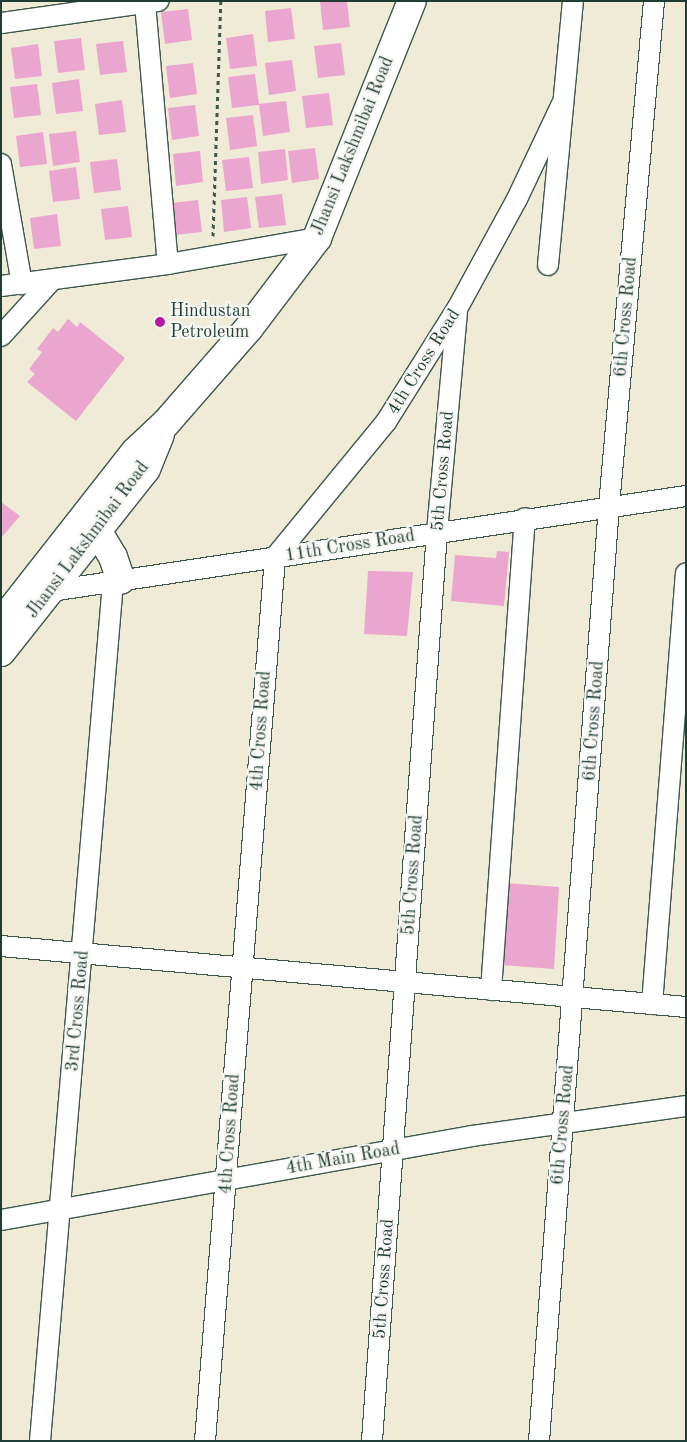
<!DOCTYPE html>
<style>
body{margin:0}
#map{position:relative;width:687px;height:1442px;overflow:hidden;background:#efebd6;font-family:"Old Standard TT",serif}
div>[style]{position:absolute}
[style*='--x']{left:calc(var(--x)*1px);top:calc(var(--y)*1px);width:calc(var(--w)*1px);rotate:calc(var(--a)*1deg)}
.building>*{inset:0;background:#eba6cf}
.path>*{height:3px;margin-top:-1.5px;transform-origin:0;background:repeating-linear-gradient(90deg,#3e574c 0 4px,transparent 0 8px)}
.roads{filter:drop-shadow(1px 0 #3e574c) drop-shadow(-1px 0 #3e574c) drop-shadow(0 1px #3e574c) drop-shadow(0 -1px #3e574c)}
.minor>*{height:20px;margin:-10px;padding:0 10px;transform-origin:10px;border-radius:10px;background:#fff}
.secondary>*{height:28px;margin:-14px;padding:0 14px;transform-origin:14px;border-radius:14px;background:#fff}
.dots>*{width:14px;height:14px;translate:-50% -50%;box-sizing:border-box;border:2px solid #f6f6f2;border-radius:50%}
span{translate:-50% -50%;white-space:nowrap;text-align:center;line-height:1.15;-webkit-text-stroke:4.5px #f6f6f2;paint-order:stroke}
.street-label{font-size:18px;color:#1f3d34}
.poi-label{font-size:18px;color:#1f3d34}
.left{translate:0 -50%;text-align:left}
.frame{position:absolute;inset:0;border:2px solid #1f3d34;pointer-events:none}
</style>
<div id="map">
<div class="building">
<i style="clip-path:polygon(320px 1px,347px 1px,350px 27px,323px 30px)"></i>
<i style="clip-path:polygon(291px 8px,295px 39px,268px 42px,265px 11px)"></i>
<i style="clip-path:polygon(188px 9px,192px 40px,165px 44px,161px 12px)"></i>
<i style="clip-path:polygon(253px 34px,257px 66px,230px 69px,226px 38px)"></i>
<i style="clip-path:polygon(81px 38px,85px 70px,58px 73px,54px 41px)"></i>
<i style="clip-path:polygon(123px 41px,127px 72px,100px 75px,96px 44px)"></i>
<i style="clip-path:polygon(341px 43px,345px 75px,318px 78px,314px 46px)"></i>
<i style="clip-path:polygon(38px 44px,42px 76px,15px 79px,11px 48px)"></i>
<i style="clip-path:polygon(292px 60px,296px 91px,269px 95px,265px 63px)"></i>
<i style="clip-path:polygon(193px 63px,197px 94px,170px 98px,166px 66px)"></i>
<i style="clip-path:polygon(255px 74px,259px 104px,286px 101px,290px 132px,263px 136px,259px 105px,232px 108px,228px 77px)"></i>
<i style="clip-path:polygon(79px 79px,83px 111px,56px 114px,52px 83px)"></i>
<i style="clip-path:polygon(37px 84px,41px 115px,14px 118px,10px 87px)"></i>
<i style="clip-path:polygon(329px 93px,333px 125px,306px 128px,302px 96px)"></i>
<i style="clip-path:polygon(122px 100px,126px 132px,99px 135px,95px 104px)"></i>
<i style="clip-path:polygon(195px 105px,199px 136px,172px 140px,168px 108px)"></i>
<i style="clip-path:polygon(253px 115px,257px 146px,230px 150px,226px 118px)"></i>
<i style="clip-path:polygon(76px 131px,80px 162px,53px 166px,49px 134px)"></i>
<i style="clip-path:polygon(43px 132px,47px 164px,20px 167px,16px 136px)"></i>
<i style="clip-path:polygon(315px 148px,319px 179px,292px 183px,288px 151px)"></i>
<i style="clip-path:polygon(285px 149px,288px 180px,261px 184px,258px 152px)"></i>
<i style="clip-path:polygon(200px 151px,203px 182px,176px 186px,173px 154px)"></i>
<i style="clip-path:polygon(249px 157px,253px 188px,226px 191px,222px 160px)"></i>
<i style="clip-path:polygon(117px 159px,121px 190px,94px 193px,90px 162px)"></i>
<i style="clip-path:polygon(76px 167px,80px 199px,53px 202px,49px 171px)"></i>
<i style="clip-path:polygon(282px 194px,286px 225px,259px 228px,255px 197px)"></i>
<i style="clip-path:polygon(247px 197px,251px 228px,224px 232px,221px 200px)"></i>
<i style="clip-path:polygon(198px 200px,202px 232px,175px 235px,172px 203px)"></i>
<i style="clip-path:polygon(128px 206px,132px 237px,105px 240px,101px 209px)"></i>
<i style="clip-path:polygon(57px 214px,61px 246px,34px 249px,30px 218px)"></i>
<i style="clip-path:polygon(68px 319px,77px 327px,80px 322px,125px 358px,76px 421px,27px 382px,35px 374px,29px 369px,42px 352px,37px 349px,53px 328px,58px 332px)"></i>
<i style="clip-path:polygon(1px 502px,20px 516px,1px 538px)"></i>
<i style="clip-path:polygon(497px 551px,509px 552px,504px 606px,451px 601px,455px 555px,496px 558px)"></i>
<i style="clip-path:polygon(368px 571px,413px 572px,407px 636px,364px 634px)"></i>
<i style="clip-path:polygon(503px 883px,559px 887px,554px 969px,501px 965px)"></i>
</div>
<div class="path">
<i style="--x:213;--y:236;--w:235;--a:-88.1"></i>
</div>
<div class="roads">
<div class="minor">
<i style="--x:145;--y:3;--w:262;--a:85"></i>
<i style="--x:1;--y:23;--w:159;--a:-8"></i>
<i style="--x:1;--y:164;--w:122;--a:80.1"></i>
<i style="--x:548;--y:265;--w:265;--a:-84.6"></i>
<i style="--x:1;--y:286;--w:168;--a:-7.5"></i>
<i style="--x:168;--y:264;--w:151;--a:-9.9"></i>
<i style="--x:1;--y:336;--w:74;--a:-47.7"></i>
<i style="--x:51;--y:591;--w:642;--a:-8.51"></i>
<i style="--x:1;--y:946;--w:688;--a:5.09"></i>
<i style="--x:491;--y:990;--w:473;--a:-85.9"></i>
<i style="--x:652;--y:1004;--w:432;--a:-85.5"></i>
<i style="--x:1;--y:1220;--w:478;--a:-10.1"></i>
<i style="--x:472;--y:1136;--w:216;--a:-8"></i>
<i style="--x:40;--y:1441;--w:862;--a:-85.14"></i>
<i style="--x:205;--y:1441;--w:887;--a:-85.47"></i>
<i style="--x:275;--y:557;--w:175;--a:-50.6"></i>
<i style="--x:386;--y:422;--w:133;--a:-57.9"></i>
<i style="--x:457;--y:309;--w:125;--a:-61.4"></i>
<i style="--x:517;--y:199;--w:105;--a:-64.7"></i>
<i style="--x:372;--y:1441;--w:911;--a:-85.91"></i>
<i style="--x:437;--y:532;--w:220;--a:-84.8"></i>
<i style="--x:539;--y:1441;--w:938;--a:-85.72"></i>
<i style="--x:609;--y:506;--w:507;--a:-84.91"></i>
</div>
<div class="secondary">
<i style="--x:98;--y:532;--w:29;--a:59"></i>
<i style="--x:113;--y:557;--w:24;--a:71"></i>
<i style="--x:1;--y:623;--w:217;--a:-51.9"></i>
<i style="--x:135;--y:452;--w:42;--a:-43.1"></i>
<i style="--x:166;--y:423;--w:126;--a:-48.9"></i>
<i style="--x:249;--y:328;--w:113;--a:-52.9"></i>
<i style="--x:317;--y:238;--w:255;--a:-68.2"></i>
<i style="--x:1;--y:652;--w:233;--a:-51.6"></i>
<i style="--x:146;--y:469;--w:37;--a:-68"></i>
</div>
</div>
<div class="dots">
<i style="left:160px;top:322px;background:#b5179e"></i>
</div>
<div class="street-label">
<span style="left:353px;top:146px;rotate:-68deg">Jhansi Lakshmibai Road</span>
<span style="left:626px;top:317px;rotate:-85deg">6th Cross Road</span>
<span style="left:424px;top:362px;rotate:-58deg">4th Cross Road</span>
<span style="left:443px;top:471px;rotate:-85deg">5th Cross Road</span>
<span style="left:88px;top:540px;rotate:-53deg">Jhansi Lakshmibai Road</span>
<span style="left:350px;top:546px;rotate:-9deg">11th Cross Road</span>
<span style="left:594px;top:721px;rotate:-86deg">6th Cross Road</span>
<span style="left:261px;top:731px;rotate:-86deg">4th Cross Road</span>
<span style="left:413px;top:875px;rotate:-86deg">5th Cross Road</span>
<span style="left:78px;top:1011px;rotate:-85deg">3rd Cross Road</span>
<span style="left:563px;top:1125px;rotate:-85deg">6th Cross Road</span>
<span style="left:230px;top:1134px;rotate:-86deg">4th Cross Road</span>
<span style="left:343px;top:1159px;rotate:-10deg">4th Main Road</span>
<span style="left:384px;top:1279px;rotate:-86deg">5th Cross Road</span>
</div>
<div class="poi-label">
<span class="left" style="left:170px;top:322px">Hindustan<br>Petroleum</span>
</div>
<div class="frame"></div>
</div>
